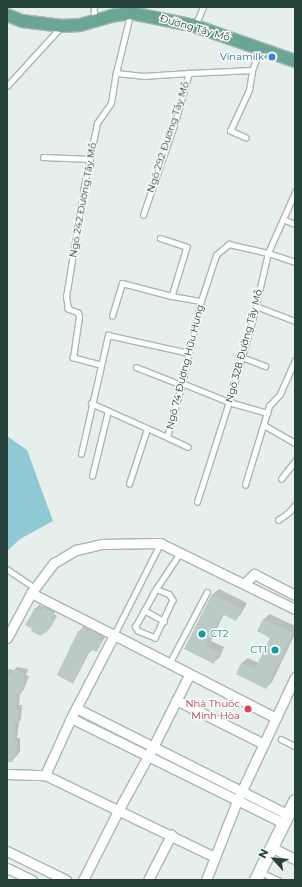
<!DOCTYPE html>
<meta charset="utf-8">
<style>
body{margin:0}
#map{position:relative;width:302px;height:887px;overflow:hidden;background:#e6efeb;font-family:Montserrat,sans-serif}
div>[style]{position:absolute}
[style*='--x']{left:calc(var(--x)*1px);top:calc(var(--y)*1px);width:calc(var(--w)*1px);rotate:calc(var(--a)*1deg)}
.water>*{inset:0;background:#8ec9d4}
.shadow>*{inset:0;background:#0003}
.building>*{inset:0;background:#bbcac4}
.roads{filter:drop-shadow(1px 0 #a8b8b2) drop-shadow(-1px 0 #a8b8b2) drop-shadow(0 1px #a8b8b2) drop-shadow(0 -1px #a8b8b2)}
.service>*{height:4.5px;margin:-2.25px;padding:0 2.25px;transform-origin:2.25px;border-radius:2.25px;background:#fff}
.minor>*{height:9px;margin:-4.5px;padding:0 4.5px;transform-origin:4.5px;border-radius:4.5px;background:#fff}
.secondary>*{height:12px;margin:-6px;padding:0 6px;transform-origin:6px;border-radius:6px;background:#fff}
.primary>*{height:12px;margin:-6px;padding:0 6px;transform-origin:6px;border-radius:6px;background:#6aa596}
.dots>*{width:11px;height:11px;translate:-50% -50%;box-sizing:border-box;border:2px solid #f7fbf9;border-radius:50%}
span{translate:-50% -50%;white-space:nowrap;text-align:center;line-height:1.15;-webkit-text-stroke:3px #f7fbf9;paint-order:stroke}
.street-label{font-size:10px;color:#24423a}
.shop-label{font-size:10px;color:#366cbe}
.right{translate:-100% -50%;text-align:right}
.culture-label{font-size:10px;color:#0d838f}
.left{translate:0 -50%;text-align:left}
.health-label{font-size:10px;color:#be3a42}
.frame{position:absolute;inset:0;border:8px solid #24423a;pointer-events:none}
.north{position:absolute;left:254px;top:839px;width:40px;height:40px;-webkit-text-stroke:3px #f7fbf9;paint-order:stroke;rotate:297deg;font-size:11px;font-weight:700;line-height:16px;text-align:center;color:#24423a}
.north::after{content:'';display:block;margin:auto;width:14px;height:18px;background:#24423a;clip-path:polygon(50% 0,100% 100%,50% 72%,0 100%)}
</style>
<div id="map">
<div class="water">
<i style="clip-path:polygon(7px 436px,27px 450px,53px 521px,20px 539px,7px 551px)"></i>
</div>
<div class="shadow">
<i style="clip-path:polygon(219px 589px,247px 603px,241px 614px,236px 620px,224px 614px,211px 641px,224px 647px,220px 657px,214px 662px,186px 648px,213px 594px)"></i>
<i style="clip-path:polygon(48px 604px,57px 609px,54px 614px,57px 616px,50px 628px,41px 635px,35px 609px,39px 605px,45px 607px)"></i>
<i style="clip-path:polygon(270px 614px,295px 626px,295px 634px,272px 682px,266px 688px,237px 674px,242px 663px,248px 658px,259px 663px,272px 637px,258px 631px,264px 619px)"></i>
<i style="clip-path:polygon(88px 623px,104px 631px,102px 636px,105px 637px,96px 651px,92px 649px,90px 651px,76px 678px,73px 682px,58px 675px,79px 631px)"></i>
<i style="clip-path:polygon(17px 667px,28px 669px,26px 675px,29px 676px,24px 689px,20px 694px,19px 705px,22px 705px,21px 719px,19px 722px,17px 738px,20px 738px,20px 752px,12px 761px,7px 761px,7px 671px,9px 669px,14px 670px)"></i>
</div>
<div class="building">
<i style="clip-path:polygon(212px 594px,242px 609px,236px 621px,222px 614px,206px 647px,219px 653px,214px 664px,184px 649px)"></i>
<i style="clip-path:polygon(35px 608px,41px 611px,43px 608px,54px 613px,51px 618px,54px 620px,46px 633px,43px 632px,41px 636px,31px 631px,32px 629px,25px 625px)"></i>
<i style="clip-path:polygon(263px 619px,293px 633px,266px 689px,236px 674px,241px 663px,255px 669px,270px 638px,257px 631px)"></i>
<i style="clip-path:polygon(83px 626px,101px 635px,98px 640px,102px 641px,97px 652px,92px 650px,91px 652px,88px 651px,73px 684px,57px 675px,78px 631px,81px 632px)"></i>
<i style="clip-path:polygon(13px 670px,25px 673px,23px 679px,25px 680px,21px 694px,17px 694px,16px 709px,19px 709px,18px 724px,15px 724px,14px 742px,17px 742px,16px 757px,13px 757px,13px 762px,7px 762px,7px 673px,11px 674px)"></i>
</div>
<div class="roads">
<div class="service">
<i style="--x:94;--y:7;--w:13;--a:86"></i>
<i style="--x:195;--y:26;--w:21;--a:-67"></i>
<i style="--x:116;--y:73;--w:27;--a:6"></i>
<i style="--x:143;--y:76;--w:46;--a:-3.7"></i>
<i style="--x:7;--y:86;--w:79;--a:-47.6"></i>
<i style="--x:246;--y:138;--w:17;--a:-156"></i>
<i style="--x:230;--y:131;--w:45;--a:-65.1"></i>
<i style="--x:249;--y:90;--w:20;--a:-81"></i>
<i style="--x:43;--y:157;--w:47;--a:2.4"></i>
<i style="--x:143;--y:215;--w:98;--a:-71"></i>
<i style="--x:175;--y:122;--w:51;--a:-74.1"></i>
<i style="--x:189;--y:73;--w:63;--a:-2.7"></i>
<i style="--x:252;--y:70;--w:22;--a:-68"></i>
<i style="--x:283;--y:219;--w:13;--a:23"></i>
<i style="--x:160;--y:238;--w:28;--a:18"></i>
<i style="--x:187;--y:247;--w:51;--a:107"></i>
<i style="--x:256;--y:306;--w:42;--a:21"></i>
<i style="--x:112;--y:316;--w:34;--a:-73"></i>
<i style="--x:122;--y:283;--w:52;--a:14.6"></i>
<i style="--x:172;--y:296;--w:29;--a:10"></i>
<i style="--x:242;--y:357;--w:25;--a:21"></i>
<i style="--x:100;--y:365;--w:28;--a:-165"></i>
<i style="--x:73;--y:358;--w:41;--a:-81.7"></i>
<i style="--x:79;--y:317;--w:4;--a:-104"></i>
<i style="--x:78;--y:313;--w:11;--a:-158"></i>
<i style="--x:68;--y:309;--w:12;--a:-99"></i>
<i style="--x:66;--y:297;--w:112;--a:-80.8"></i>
<i style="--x:84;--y:186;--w:64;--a:-78.3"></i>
<i style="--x:97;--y:123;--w:24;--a:-55"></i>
<i style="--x:111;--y:103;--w:30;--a:-81"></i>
<i style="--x:116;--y:73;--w:60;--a:-76.4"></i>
<i style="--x:136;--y:367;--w:49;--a:21.4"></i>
<i style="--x:182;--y:383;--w:51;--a:22"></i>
<i style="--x:229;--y:402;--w:40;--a:16"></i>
<i style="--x:91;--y:403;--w:83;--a:24.1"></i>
<i style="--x:167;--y:437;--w:56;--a:-74.5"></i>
<i style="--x:182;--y:383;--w:84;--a:-77"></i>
<i style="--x:201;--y:301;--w:48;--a:-71.9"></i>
<i style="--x:216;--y:255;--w:17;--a:-40"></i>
<i style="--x:229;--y:244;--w:40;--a:13"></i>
<i style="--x:268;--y:253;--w:28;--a:18"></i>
<i style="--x:264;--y:425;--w:36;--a:30"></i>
<i style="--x:167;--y:437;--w:23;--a:25"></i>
<i style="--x:81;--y:454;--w:122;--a:-77.2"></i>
<i style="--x:108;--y:335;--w:83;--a:12.5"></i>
<i style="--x:92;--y:476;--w:67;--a:-76.2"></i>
<i style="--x:281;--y:479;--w:23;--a:-52"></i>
<i style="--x:129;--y:484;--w:58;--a:-71.9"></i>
<i style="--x:245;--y:485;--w:83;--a:-73.1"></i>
<i style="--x:269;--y:406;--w:16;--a:-47"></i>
<i style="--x:280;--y:394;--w:37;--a:-66"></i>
<i style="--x:197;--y:502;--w:105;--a:-72.3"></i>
<i style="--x:229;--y:402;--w:87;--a:-74.1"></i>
<i style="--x:253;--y:318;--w:67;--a:-77"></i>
<i style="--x:268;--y:253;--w:67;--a:-66.1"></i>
<i style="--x:278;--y:520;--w:14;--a:-36"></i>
<i style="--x:289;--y:512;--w:9;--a:-49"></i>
<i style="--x:7;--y:569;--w:34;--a:34"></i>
<i style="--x:156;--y:589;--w:14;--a:21"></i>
<i style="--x:169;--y:594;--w:7;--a:56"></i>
<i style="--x:173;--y:600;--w:42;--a:115.3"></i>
<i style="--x:155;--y:638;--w:18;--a:-158"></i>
<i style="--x:138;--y:631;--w:5;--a:-127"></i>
<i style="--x:135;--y:627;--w:38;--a:-61"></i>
<i style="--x:153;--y:594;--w:6;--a:-59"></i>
<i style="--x:156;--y:589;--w:43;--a:-56.3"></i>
<i style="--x:144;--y:610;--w:23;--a:29"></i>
<i style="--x:114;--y:635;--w:102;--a:-63.2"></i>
<i style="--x:169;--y:664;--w:81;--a:-62.2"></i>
<i style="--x:281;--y:739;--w:16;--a:27"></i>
<i style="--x:260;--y:872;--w:20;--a:24"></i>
</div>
<div class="minor">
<i style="--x:245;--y:583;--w:13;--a:-45"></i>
<i style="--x:254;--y:574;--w:46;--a:27.1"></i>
<i style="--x:31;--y:593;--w:93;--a:26.8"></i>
<i style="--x:114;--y:635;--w:93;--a:117.4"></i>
<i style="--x:71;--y:718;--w:63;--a:114.5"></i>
<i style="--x:114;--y:635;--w:182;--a:27.1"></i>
<i style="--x:7;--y:638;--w:51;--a:-61.9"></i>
<i style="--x:31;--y:593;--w:38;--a:-53"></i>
<i style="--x:54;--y:563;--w:26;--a:-31"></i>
<i style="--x:76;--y:550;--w:26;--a:-13"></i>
<i style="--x:101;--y:544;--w:59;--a:-1"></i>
<i style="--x:160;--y:543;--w:150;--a:26.1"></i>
<i style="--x:176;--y:700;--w:98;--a:26.6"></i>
<i style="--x:76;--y:708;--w:236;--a:26.7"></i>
<i style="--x:71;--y:718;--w:237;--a:26.3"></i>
<i style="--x:7;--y:774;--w:38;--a:2"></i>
<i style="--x:45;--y:775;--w:189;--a:25.8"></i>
<i style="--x:271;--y:847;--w:27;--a:27"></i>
<i style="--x:7;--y:851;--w:66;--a:26.2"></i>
<i style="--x:7;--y:868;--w:28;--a:26"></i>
<i style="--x:83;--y:880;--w:80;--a:-63.1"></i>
<i style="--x:119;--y:809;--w:71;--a:-61.3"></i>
<i style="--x:153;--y:747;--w:80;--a:-63.4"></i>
<i style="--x:148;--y:880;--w:51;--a:-62.9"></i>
<i style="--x:206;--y:880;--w:85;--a:-68.6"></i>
<i style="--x:237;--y:801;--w:137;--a:-64.9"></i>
</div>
<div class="secondary">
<i style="--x:256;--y:880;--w:88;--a:-63.7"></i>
</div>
<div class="primary">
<i style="--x:7;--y:15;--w:16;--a:22"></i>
<i style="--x:22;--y:21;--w:39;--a:7"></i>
<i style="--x:61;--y:26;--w:19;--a:-3"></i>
<i style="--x:80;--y:25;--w:32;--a:-16"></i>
<i style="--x:111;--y:16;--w:20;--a:-9"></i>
<i style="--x:131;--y:13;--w:65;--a:11.5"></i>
<i style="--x:195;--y:26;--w:106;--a:19.3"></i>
</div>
</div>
<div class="dots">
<i style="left:272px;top:57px;background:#3f7fe0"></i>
<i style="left:202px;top:634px;background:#0f9aa8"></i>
<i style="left:275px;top:650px;background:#0f9aa8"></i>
<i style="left:248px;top:709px;background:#e0444e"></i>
</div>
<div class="street-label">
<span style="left:195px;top:28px;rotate:16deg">Đường Tây Mỗ</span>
<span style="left:168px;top:137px;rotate:-72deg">Ngõ 292 Đường Tây Mỗ</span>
<span style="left:83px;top:200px;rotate:-80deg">Ngõ 242 Đường Tây Mỗ</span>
<span style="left:244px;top:346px;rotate:-75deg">Ngõ 328 Đường Tây Mỗ</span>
<span style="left:185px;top:367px;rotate:-76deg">Ngõ 74 Đường Hữu Hưng</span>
</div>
<div class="shop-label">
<span class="right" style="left:264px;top:57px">Vinamilk</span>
</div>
<div class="culture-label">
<span class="left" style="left:210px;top:634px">CT2</span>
<span class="right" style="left:267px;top:650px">CT1</span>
</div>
<div class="health-label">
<span class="right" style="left:240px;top:709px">Nhà Thuốc<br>Minh Hòa</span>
</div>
<div class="frame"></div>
<div class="north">N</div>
</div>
